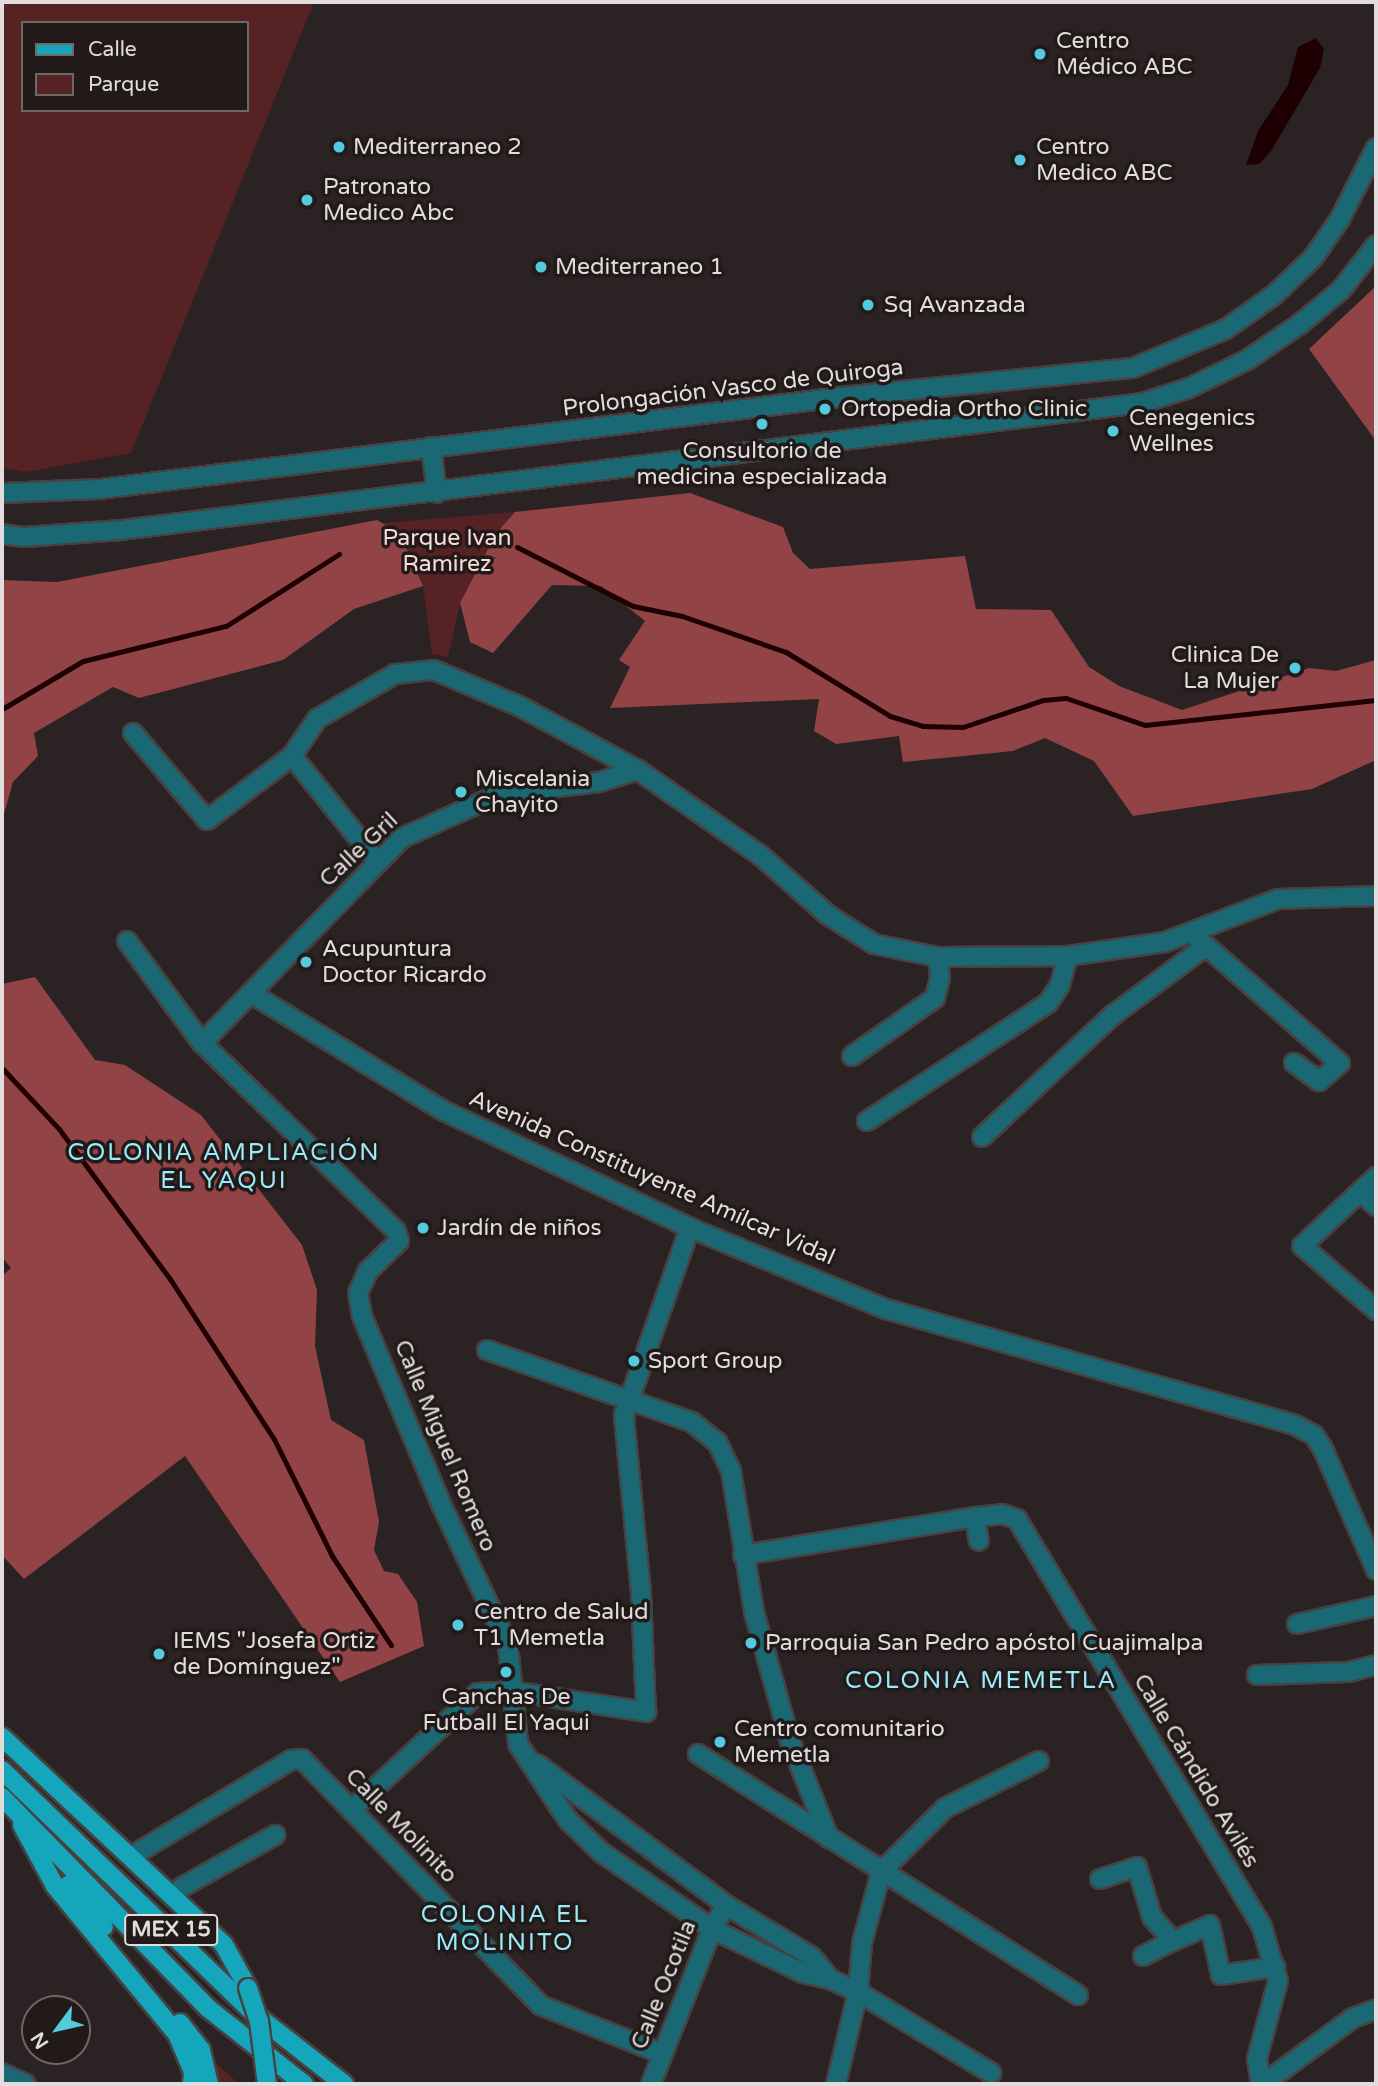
<!DOCTYPE html>
<meta charset="utf-8">
<style>
body{margin:0}
#map{position:relative;width:1378px;height:2086px;overflow:hidden;background:#2b2323;font-family:"Varela Round",sans-serif}
div>[style]{position:absolute}
[style*='--x']{left:calc(var(--x)*1px);top:calc(var(--y)*1px);width:calc(var(--w)*1px);rotate:calc(var(--a)*1deg)}
.green>*{inset:0;background:#572224}
.forest>*{inset:0;background:#914345}
.water>*{inset:0;background:#1e0002}
.stream>*{height:5px;margin:-2.5px;padding:0 2.5px;transform-origin:2.5px;border-radius:2.5px;background:#1e0002}
.roads{filter:drop-shadow(2px 0 #484141) drop-shadow(-2px 0 #484141) drop-shadow(0 2px #484141) drop-shadow(0 -2px #484141)}
.minor>*{height:18px;margin:-9px;padding:0 9px;transform-origin:9px;border-radius:9px;background:#1a6874}
.tertiary>*{height:18px;margin:-9px;padding:0 9px;transform-origin:9px;border-radius:9px;background:#1a6874}
.primary>*{height:18px;margin:-9px;padding:0 9px;transform-origin:9px;border-radius:9px;background:#15a6bb}
.bridges{filter:drop-shadow(2px 0 #484141) drop-shadow(-2px 0 #484141) drop-shadow(0 2px #484141) drop-shadow(0 -2px #484141)}
.primary-bridge>*{height:18px;margin:-9px;padding:0 9px;transform-origin:9px;border-radius:9px;background:#15a6bb}
.dots>*{width:19px;height:19px;translate:-50% -50%;box-sizing:border-box;border:4px solid #211a19;border-radius:50%}
span{translate:-50% -50%;white-space:nowrap;text-align:center;line-height:1.15;-webkit-text-stroke:7px #211a19;paint-order:stroke}
.shield-label span{padding:2px 5px;background:#211a19;border:2px solid;border-radius:5px;-webkit-text-stroke-width:0}
.shield-label{font-size:21px;color:#e2dddc;font-weight:700}
.poi-label{font-size:23px;color:#e2dddc}
.left{translate:0 -50%;text-align:left}
.right{translate:-100% -50%;text-align:right}
.street-label{font-size:23px;color:#e2dddc}
.park-label{font-size:23px;color:#f5dcdb}
.neighbourhood-label{font-size:24px;color:#9beaf9;letter-spacing:2px}
.frame{position:absolute;inset:0;border:4px solid #e2dddc;pointer-events:none}
.legend{position:absolute;left:21px;top:21px;width:228px;height:91px;box-sizing:border-box;background:#211a19;border:2px solid #6e6867;margin:0;padding:9px 12px;list-style:none;font-size:21px;color:#e2dddc}
.legend li{display:flex;align-items:center;gap:14px;height:35px}
.legend b{width:35px;border:2px solid #6e6867}
.north{position:absolute;left:21px;top:1995px;width:70px;height:70px;box-sizing:border-box;background:#211a19;border:2px solid #6e6867;border-radius:50%;rotate:237deg;font-size:19px;font-weight:700;line-height:28px;text-align:center;color:#e2dddc}
.north::after{content:'';display:block;margin:auto;width:24px;height:32px;background:#54cade;clip-path:polygon(50% 0,100% 100%,50% 72%,0 100%)}
</style>
<div id="map">
<div class="green">
<i style="clip-path:polygon(evenodd,2px 2px,314px 2px,131px 453px,25px 472px,2px 468px,2px 2px,23px 23px,247px 23px,247px 110px,23px 110px,23px 23px)"></i>
<i style="clip-path:polygon(515px 512px,496px 532px,460px 603px,448px 657px,432px 654px,423px 586px,382px 523px)"></i>
<i style="clip-path:polygon(203px 2051px,239px 2084px,203px 2084px)"></i>
</div>
<div class="forest">
<i style="clip-path:polygon(1376px 286px,1376px 441px,1309px 349px)"></i>
<i style="clip-path:polygon(690px 493px,783px 527px,793px 553px,810px 569px,965px 556px,976px 609px,1051px 610px,1089px 667px,1119px 686px,1182px 710px,1309px 668px,1336px 671px,1376px 660px,1376px 760px,1312px 789px,1133px 816px,1094px 761px,1045px 738px,1013px 751px,903px 762px,899px 736px,836px 744px,814px 731px,819px 699px,610px 708px,630px 667px,619px 660px,645px 621px,601px 586px,552px 585px,493px 653px,470px 642px,460px 603px,496px 533px,515px 512px)"></i>
<i style="clip-path:polygon(377px 520px,400px 534px,423px 586px,354px 609px,283px 660px,139px 698px,113px 687px,34px 733px,38px 756px,13px 782px,2px 821px,2px 580px,57px 582px)"></i>
<i style="clip-path:polygon(35px 977px,95px 1060px,125px 1065px,201px 1115px,302px 1245px,317px 1290px,315px 1346px,331px 1420px,364px 1440px,379px 1522px,374px 1550px,384px 1571px,398px 1574px,417px 1602px,424px 1646px,340px 1682px,185px 1456px,24px 1579px,2px 1555px,2px 1276px,11px 1268px,2px 1257px,2px 984px)"></i>
</div>
<div class="water">
<i style="clip-path:polygon(1316px 38px,1324px 49px,1320px 68px,1271px 151px,1259px 164px,1246px 165px,1258px 131px,1288px 85px,1298px 47px)"></i>
</div>
<div class="stream">
<i style="--x:517;--y:547;--w:130;--a:27"></i>
<i style="--x:633;--y:606;--w:50;--a:11.5"></i>
<i style="--x:682;--y:616;--w:110;--a:19.1"></i>
<i style="--x:786;--y:652;--w:122;--a:31.6"></i>
<i style="--x:890;--y:716;--w:34;--a:17"></i>
<i style="--x:923;--y:726;--w:40;--a:1.4"></i>
<i style="--x:963;--y:727;--w:84;--a:-18.6"></i>
<i style="--x:1043;--y:700;--w:23;--a:-5"></i>
<i style="--x:1066;--y:698;--w:83;--a:18.9"></i>
<i style="--x:1145;--y:725;--w:232;--a:-6.2"></i>
<i style="--x:2;--y:709;--w:94;--a:-30.7"></i>
<i style="--x:83;--y:661;--w:147;--a:-13.8"></i>
<i style="--x:226;--y:626;--w:134;--a:-32.5"></i>
<i style="--x:2;--y:1068;--w:83;--a:46.9"></i>
<i style="--x:59;--y:1129;--w:187;--a:53.5"></i>
<i style="--x:170;--y:1279;--w:191;--a:57"></i>
<i style="--x:274;--y:1439;--w:131;--a:63.6"></i>
<i style="--x:332;--y:1556;--w:107;--a:56.5"></i>
</div>
<div class="roads">
<div class="minor">
<i style="--x:133;--y:733;--w:114;--a:49.6"></i>
<i style="--x:207;--y:820;--w:106;--a:-37"></i>
<i style="--x:292;--y:756;--w:45;--a:-56"></i>
<i style="--x:317;--y:719;--w:90;--a:-30"></i>
<i style="--x:395;--y:674;--w:39;--a:-6"></i>
<i style="--x:434;--y:670;--w:95;--a:23"></i>
<i style="--x:521;--y:707;--w:133;--a:28.3"></i>
<i style="--x:638;--y:770;--w:149;--a:34.9"></i>
<i style="--x:760;--y:855;--w:91;--a:41.4"></i>
<i style="--x:828;--y:915;--w:54;--a:32.2"></i>
<i style="--x:874;--y:944;--w:65;--a:11.5"></i>
<i style="--x:938;--y:957;--w:130;--a:-0.4"></i>
<i style="--x:1068;--y:956;--w:98;--a:-8.2"></i>
<i style="--x:1165;--y:942;--w:121;--a:-20.8"></i>
<i style="--x:1278;--y:899;--w:98;--a:-1.8"></i>
<i style="--x:292;--y:756;--w:135;--a:51"></i>
<i style="--x:1197;--y:938;--w:190;--a:41.2"></i>
<i style="--x:1340;--y:1063;--w:28;--a:139"></i>
<i style="--x:1319;--y:1081;--w:31;--a:-144"></i>
<i style="--x:127;--y:941;--w:127;--a:53.7"></i>
<i style="--x:202;--y:1043;--w:270;--a:44.1"></i>
<i style="--x:396;--y:1231;--w:10;--a:73"></i>
<i style="--x:399;--y:1241;--w:43;--a:135.9"></i>
<i style="--x:368;--y:1271;--w:24;--a:114"></i>
<i style="--x:358;--y:1293;--w:23;--a:80"></i>
<i style="--x:362;--y:1316;--w:204;--a:67.2"></i>
<i style="--x:441;--y:1504;--w:156;--a:64.6"></i>
<i style="--x:508;--y:1645;--w:100;--a:84.2"></i>
<i style="--x:518;--y:1744;--w:91;--a:56.7"></i>
<i style="--x:568;--y:1820;--w:46;--a:44.1"></i>
<i style="--x:601;--y:1852;--w:135;--a:34.7"></i>
<i style="--x:712;--y:1929;--w:101;--a:25.8"></i>
<i style="--x:803;--y:1973;--w:28;--a:13"></i>
<i style="--x:830;--y:1979;--w:31;--a:25"></i>
<i style="--x:858;--y:1992;--w:156;--a:31.3"></i>
<i style="--x:252;--y:994;--w:223;--a:31.4"></i>
<i style="--x:442;--y:1110;--w:275;--a:25.4"></i>
<i style="--x:690;--y:1228;--w:212;--a:22.5"></i>
<i style="--x:886;--y:1309;--w:425;--a:15.8"></i>
<i style="--x:1295;--y:1425;--w:21;--a:28"></i>
<i style="--x:1314;--y:1435;--w:17;--a:57"></i>
<i style="--x:1323;--y:1449;--w:132;--a:66.3"></i>
<i style="--x:202;--y:1043;--w:286;--a:-45.7"></i>
<i style="--x:402;--y:838;--w:107;--a:-24.2"></i>
<i style="--x:500;--y:794;--w:100;--a:-6.9"></i>
<i style="--x:599;--y:782;--w:41;--a:-17.1"></i>
<i style="--x:852;--y:1056;--w:101;--a:-34.9"></i>
<i style="--x:935;--y:998;--w:21;--a:-76"></i>
<i style="--x:940;--y:978;--w:21;--a:-95"></i>
<i style="--x:867;--y:1121;--w:216;--a:-33.1"></i>
<i style="--x:1048;--y:1003;--w:22;--a:-56"></i>
<i style="--x:1060;--y:985;--w:30;--a:-75"></i>
<i style="--x:982;--y:1137;--w:179;--a:-43"></i>
<i style="--x:1113;--y:1015;--w:116;--a:-36.6"></i>
<i style="--x:1376;--y:1177;--w:101;--a:137"></i>
<i style="--x:1302;--y:1246;--w:98;--a:40.9"></i>
<i style="--x:1360;--y:1192;--w:21;--a:41"></i>
<i style="--x:487;--y:1350;--w:217;--a:19.4"></i>
<i style="--x:692;--y:1422;--w:32;--a:39"></i>
<i style="--x:717;--y:1442;--w:32;--a:64"></i>
<i style="--x:731;--y:1471;--w:143;--a:80.7"></i>
<i style="--x:754;--y:1612;--w:134;--a:74.4"></i>
<i style="--x:790;--y:1741;--w:105;--a:68.1"></i>
<i style="--x:975;--y:1517;--w:24;--a:81"></i>
<i style="--x:743;--y:1555;--w:235;--a:-9.3"></i>
<i style="--x:975;--y:1517;--w:27;--a:-6"></i>
<i style="--x:1002;--y:1514;--w:16;--a:18"></i>
<i style="--x:1017;--y:1519;--w:476;--a:59"></i>
<i style="--x:1262;--y:1927;--w:56;--a:73.5"></i>
<i style="--x:1278;--y:1981;--w:81;--a:105.1"></i>
<i style="--x:1257;--y:2059;--w:25;--a:81"></i>
<i style="--x:1297;--y:1624;--w:81;--a:-12.8"></i>
<i style="--x:1257;--y:1675;--w:91;--a:-1.9"></i>
<i style="--x:1348;--y:1672;--w:29;--a:-14"></i>
<i style="--x:698;--y:1754;--w:450;--a:32.4"></i>
<i style="--x:537;--y:1764;--w:236;--a:36.7"></i>
<i style="--x:726;--y:1905;--w:100;--a:31.2"></i>
<i style="--x:812;--y:1957;--w:28;--a:51"></i>
<i style="--x:351;--y:1810;--w:173;--a:-42.7"></i>
<i style="--x:478;--y:1693;--w:33;--a:-3"></i>
<i style="--x:511;--y:1691;--w:137;--a:8.8"></i>
<i style="--x:646;--y:1712;--w:119;--a:-92.4"></i>
<i style="--x:641;--y:1593;--w:179;--a:-95.5"></i>
<i style="--x:624;--y:1415;--w:198;--a:-70.6"></i>
<i style="--x:140;--y:1851;--w:176;--a:-31.1"></i>
<i style="--x:291;--y:1760;--w:11;--a:-5"></i>
<i style="--x:302;--y:1759;--w:342;--a:45.9"></i>
<i style="--x:540;--y:2005;--w:132;--a:21.7"></i>
<i style="--x:1100;--y:1879;--w:39;--a:-18"></i>
<i style="--x:1137;--y:1867;--w:52;--a:73.3"></i>
<i style="--x:1152;--y:1917;--w:32;--a:49"></i>
<i style="--x:1173;--y:1941;--w:40;--a:-23.4"></i>
<i style="--x:1210;--y:1925;--w:51;--a:77.6"></i>
<i style="--x:1221;--y:1975;--w:55;--a:-8.4"></i>
<i style="--x:182;--y:1887;--w:107;--a:-29.2"></i>
<i style="--x:1143;--y:1956;--w:34;--a:-27"></i>
<i style="--x:651;--y:2084;--w:167;--a:-68.5"></i>
<i style="--x:712;--y:1929;--w:28;--a:-60"></i>
<i style="--x:836;--y:2084;--w:95;--a:-76.6"></i>
<i style="--x:858;--y:1992;--w:49;--a:-85.3"></i>
<i style="--x:862;--y:1943;--w:73;--a:-75"></i>
<i style="--x:881;--y:1872;--w:91;--a:-45"></i>
<i style="--x:945;--y:1808;--w:105;--a:-26.6"></i>
<i style="--x:1263;--y:2084;--w:112;--a:-36.3"></i>
<i style="--x:1353;--y:2018;--w:25;--a:-21"></i>
</div>
<div class="tertiary">
<i style="--x:431;--y:447;--w:46;--a:82.6"></i>
<i style="--x:2;--y:493;--w:98;--a:-2.3"></i>
<i style="--x:100;--y:489;--w:747;--a:-7.08"></i>
<i style="--x:841;--y:397;--w:293;--a:-5.7"></i>
<i style="--x:1133;--y:368;--w:101;--a:-22.8"></i>
<i style="--x:1226;--y:329;--w:59;--a:-35.3"></i>
<i style="--x:1274;--y:295;--w:54;--a:-43.5"></i>
<i style="--x:1313;--y:258;--w:47;--a:-55.3"></i>
<i style="--x:1340;--y:219;--w:80;--a:-63.1"></i>
<i style="--x:2;--y:534;--w:22;--a:8"></i>
<i style="--x:24;--y:537;--w:98;--a:-4.1"></i>
<i style="--x:122;--y:530;--w:1028;--a:-7.1"></i>
<i style="--x:1142;--y:403;--w:49;--a:-17.7"></i>
<i style="--x:1189;--y:388;--w:64;--a:-25.8"></i>
<i style="--x:1247;--y:360;--w:64;--a:-34.2"></i>
<i style="--x:1300;--y:324;--w:53;--a:-39.7"></i>
<i style="--x:1341;--y:290;--w:57;--a:-52.1"></i>
<i style="--x:2;--y:2073;--w:26;--a:25"></i>
</div>
<div class="primary">
<i style="--x:2;--y:1737;--w:304;--a:43.1"></i>
<i style="--x:224;--y:1945;--w:49;--a:60.8"></i>
<i style="--x:2;--y:1770;--w:353;--a:44"></i>
<i style="--x:256;--y:2015;--w:112;--a:38.1"></i>
<i style="--x:2;--y:1797;--w:296;--a:45.7"></i>
<i style="--x:209;--y:2009;--w:121;--a:38.3"></i>
<i style="--x:22;--y:1825;--w:69;--a:61.6"></i>
<i style="--x:55;--y:1886;--w:192;--a:50.5"></i>
<i style="--x:177;--y:2034;--w:41;--a:67.2"></i>
<i style="--x:193;--y:2072;--w:12;--a:95"></i>
<i style="--x:68;--y:1885;--w:55;--a:49.4"></i>
<i style="--x:180;--y:2023;--w:34;--a:52"></i>
<i style="--x:201;--y:2050;--w:35;--a:77"></i>
</div>
</div>
<div class="bridges">
<div class="primary-bridge">
<i style="--x:248;--y:1988;--w:35;--a:72"></i>
<i style="--x:259;--y:2021;--w:64;--a:82.8"></i>
</div>
</div>
<div class="dots">
<i style="left:1040px;top:54px;background:#54cade"></i>
<i style="left:339px;top:147px;background:#54cade"></i>
<i style="left:1020px;top:160px;background:#54cade"></i>
<i style="left:307px;top:200px;background:#54cade"></i>
<i style="left:541px;top:267px;background:#54cade"></i>
<i style="left:868px;top:305px;background:#54cade"></i>
<i style="left:825px;top:409px;background:#54cade"></i>
<i style="left:762px;top:424px;background:#54cade"></i>
<i style="left:1113px;top:431px;background:#54cade"></i>
<i style="left:1295px;top:668px;background:#54cade"></i>
<i style="left:461px;top:792px;background:#54cade"></i>
<i style="left:306px;top:962px;background:#54cade"></i>
<i style="left:423px;top:1228px;background:#54cade"></i>
<i style="left:634px;top:1361px;background:#54cade"></i>
<i style="left:458px;top:1625px;background:#54cade"></i>
<i style="left:751px;top:1643px;background:#54cade"></i>
<i style="left:159px;top:1654px;background:#54cade"></i>
<i style="left:506px;top:1672px;background:#54cade"></i>
<i style="left:720px;top:1742px;background:#54cade"></i>
</div>
<div class="shield-label">
<span style="left:171px;top:1930px">MEX 15</span>
</div>
<div class="poi-label">
<span class="left" style="left:1056px;top:54px">Centro<br>Médico ABC</span>
<span class="left" style="left:353px;top:147px">Mediterraneo 2</span>
<span class="left" style="left:1036px;top:160px">Centro<br>Medico ABC</span>
<span class="left" style="left:323px;top:200px">Patronato<br>Medico Abc</span>
<span class="left" style="left:555px;top:267px">Mediterraneo 1</span>
<span class="left" style="left:884px;top:305px">Sq Avanzada</span>
<span class="left" style="left:841px;top:409px">Ortopedia Ortho Clinic</span>
<span class="left" style="left:1129px;top:431px">Cenegenics<br>Wellnes</span>
<span style="left:762px;top:464px">Consultorio de<br>medicina especializada</span>
<span class="right" style="left:1279px;top:668px">Clinica De<br>La Mujer</span>
<span class="left" style="left:475px;top:792px">Miscelania<br>Chayito</span>
<span class="left" style="left:322px;top:962px">Acupuntura<br>Doctor Ricardo</span>
<span class="left" style="left:437px;top:1228px">Jardín de niños</span>
<span class="left" style="left:648px;top:1361px">Sport Group</span>
<span class="left" style="left:474px;top:1625px">Centro de Salud<br>T1 Memetla</span>
<span class="left" style="left:173px;top:1654px">IEMS "Josefa Ortiz<br>de Domínguez"</span>
<span class="left" style="left:765px;top:1643px">Parroquia San Pedro apóstol Cuajimalpa</span>
<span style="left:506px;top:1710px">Canchas De<br>Futball El Yaqui</span>
<span class="left" style="left:734px;top:1742px">Centro comunitario<br>Memetla</span>
</div>
<div class="street-label">
<span style="left:733px;top:388px;rotate:-7deg">Prolongación Vasco de Quiroga</span>
<span style="left:359px;top:850px;rotate:-43deg">Calle Gril</span>
<span style="left:652px;top:1178px;rotate:24deg">Avenida Constituyente Amílcar Vidal</span>
<span style="left:445px;top:1446px;rotate:67deg">Calle Miguel Romero</span>
<span style="left:1196px;top:1771px;rotate:59deg">Calle Cándido Avilés</span>
<span style="left:401px;top:1826px;rotate:46deg">Calle Molinito</span>
<span style="left:664px;top:1985px;rotate:-68deg">Calle Ocotila</span>
</div>
<div class="park-label">
<span style="left:447px;top:551px">Parque Ivan<br>Ramirez</span>
</div>
<div class="neighbourhood-label">
<span style="left:224px;top:1167px">COLONIA AMPLIACIÓN<br>EL YAQUI</span>
<span style="left:981px;top:1681px">COLONIA MEMETLA</span>
<span style="left:505px;top:1929px">COLONIA EL<br>MOLINITO</span>
</div>
<div class="frame"></div>
<ul class="legend">
<li><b style="height:9px;background:#15a6bb"></b>Calle</li>
<li><b style="height:19px;background:#572224"></b>Parque</li>
</ul>
<div class="north">N</div>
</div>
